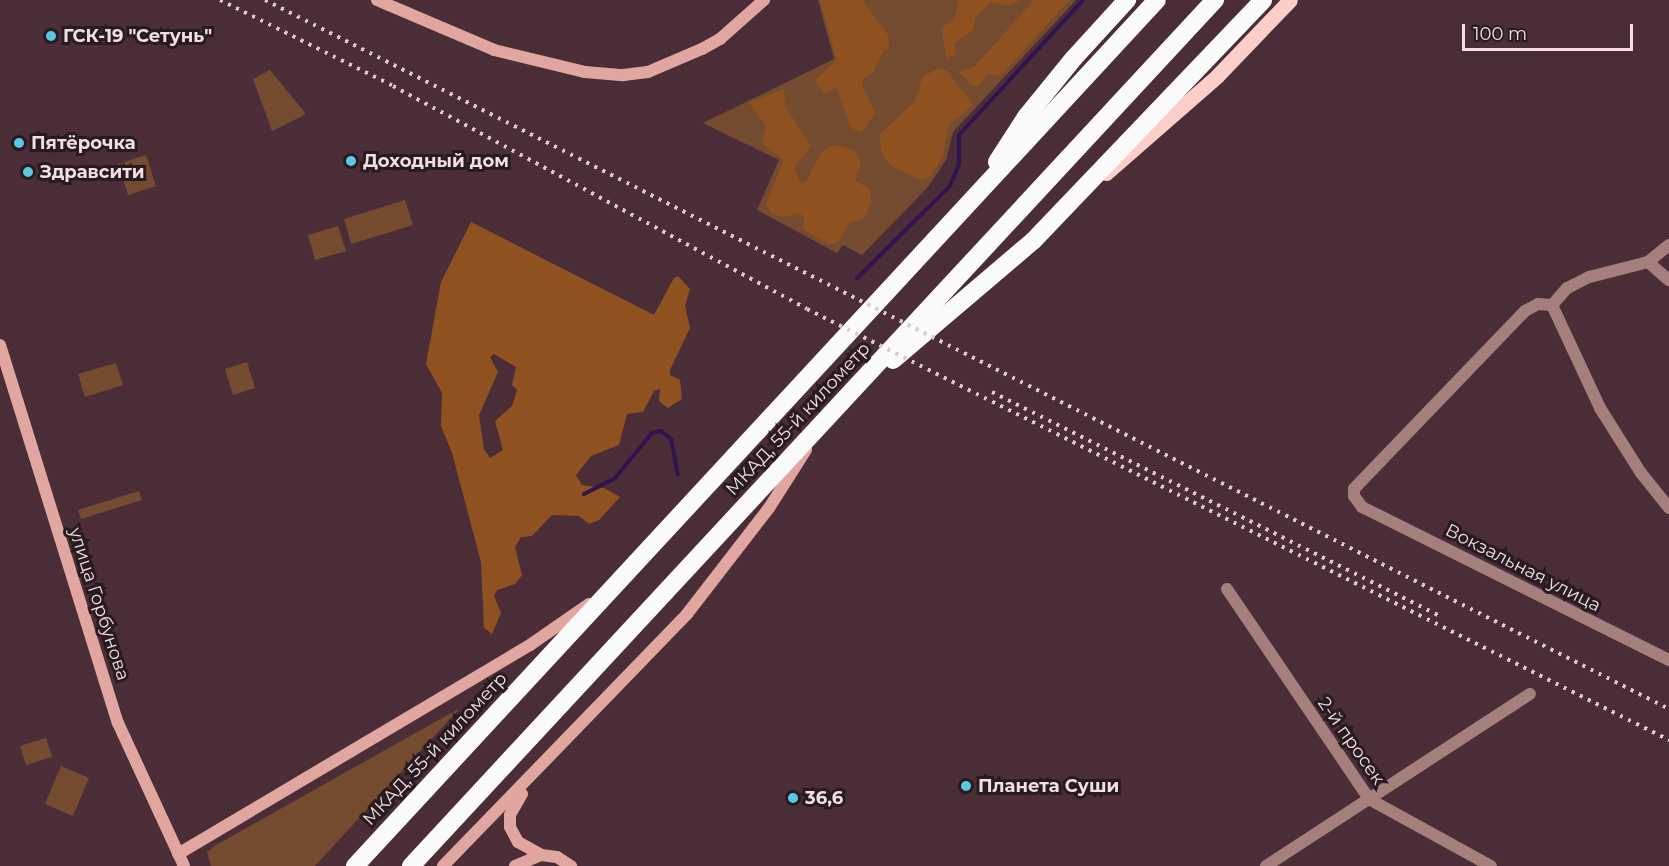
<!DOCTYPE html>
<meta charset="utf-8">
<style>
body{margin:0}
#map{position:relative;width:1669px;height:866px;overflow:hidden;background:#4b2d38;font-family:Montserrat,sans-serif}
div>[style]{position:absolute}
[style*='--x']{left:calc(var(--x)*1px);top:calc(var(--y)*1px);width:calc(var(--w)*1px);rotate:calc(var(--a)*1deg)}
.green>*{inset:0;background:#754b2f}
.forest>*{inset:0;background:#905121}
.stream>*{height:4px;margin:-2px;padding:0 2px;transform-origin:2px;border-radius:2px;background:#30134f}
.street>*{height:12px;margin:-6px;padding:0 6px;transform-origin:6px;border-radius:6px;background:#a47f7b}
.secondary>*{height:12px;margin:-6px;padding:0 6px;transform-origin:6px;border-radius:6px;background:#e1a6a0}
.primary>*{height:15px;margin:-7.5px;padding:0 7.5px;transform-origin:7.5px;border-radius:7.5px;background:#fccec8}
.highway>*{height:18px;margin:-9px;padding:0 9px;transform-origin:9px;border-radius:9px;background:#fafafa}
.rail>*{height:4px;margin-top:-2px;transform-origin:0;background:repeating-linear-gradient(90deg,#dfc9d0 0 3px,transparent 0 9px)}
.dots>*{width:16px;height:16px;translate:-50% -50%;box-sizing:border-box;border:3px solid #281b1f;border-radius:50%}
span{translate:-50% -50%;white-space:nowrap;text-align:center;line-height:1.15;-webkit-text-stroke:6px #281b1f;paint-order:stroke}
.poi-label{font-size:18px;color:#f2dee4;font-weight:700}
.left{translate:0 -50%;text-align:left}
.street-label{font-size:18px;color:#f2dee4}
.scale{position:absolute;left:1462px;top:24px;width:171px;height:27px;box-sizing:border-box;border:3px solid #f2dee4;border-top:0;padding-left:8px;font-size:18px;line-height:21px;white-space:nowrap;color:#f2dee4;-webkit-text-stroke:4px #281b1f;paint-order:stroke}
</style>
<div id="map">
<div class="green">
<i style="clip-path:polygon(818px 0,1076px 0,953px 132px,946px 160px,928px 187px,862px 255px,843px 245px,837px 253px,757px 210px,779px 160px,703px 123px,834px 59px)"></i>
<i style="clip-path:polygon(270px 70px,306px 114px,272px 131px,253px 79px)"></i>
<i style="clip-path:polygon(146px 155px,156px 186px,128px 195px,118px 164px)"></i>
<i style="clip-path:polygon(405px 200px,413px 225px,351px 244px,344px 219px)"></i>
<i style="clip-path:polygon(338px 226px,346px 251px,315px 260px,308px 235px)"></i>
<i style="clip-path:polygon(247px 362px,255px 388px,233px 395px,225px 369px)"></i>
<i style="clip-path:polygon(116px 363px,123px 385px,85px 397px,78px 374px)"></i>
<i style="clip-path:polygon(139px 491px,142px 500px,81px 519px,78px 510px)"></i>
<i style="clip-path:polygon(460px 708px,315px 866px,211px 866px,207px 852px,216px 845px)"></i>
<i style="clip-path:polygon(46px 738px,52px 757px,26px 765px,20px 746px)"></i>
<i style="clip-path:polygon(61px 766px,89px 778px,73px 816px,45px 804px)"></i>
</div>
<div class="forest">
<i style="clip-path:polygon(820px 0,862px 0,888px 35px,889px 48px,884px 50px,873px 72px,863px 78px,862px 84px,875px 113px,862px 132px,851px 128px,836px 87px,825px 93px,817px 85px,816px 79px,837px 60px)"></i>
<i style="clip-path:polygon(959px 0,1020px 0,1008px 6px,991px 2px,975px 18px,973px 30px,954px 43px,956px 54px,947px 58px,941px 29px,955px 17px)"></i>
<i style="clip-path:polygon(1034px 0,1070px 0,1000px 76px,988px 74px,977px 87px,971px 85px,959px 72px,975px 66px)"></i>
<i style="clip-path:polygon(938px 68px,947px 71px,971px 102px,971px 107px,949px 124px,942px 158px,931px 176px,921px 180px,891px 166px,881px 152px,880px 134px,915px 101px,922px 78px)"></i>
<i style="clip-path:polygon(784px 89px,785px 106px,811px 146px,794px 168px,801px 184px,806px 182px,821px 153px,831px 146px,843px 146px,855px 151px,861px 162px,855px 180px,870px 190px,871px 202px,864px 218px,848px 224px,840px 241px,830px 245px,803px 229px,804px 218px,800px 213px,783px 217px,772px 214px,766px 204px,784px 160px,762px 143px,767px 127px,749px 103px)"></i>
<i style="clip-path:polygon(evenodd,471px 222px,654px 315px,674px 278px,678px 276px,690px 289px,685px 306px,690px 328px,670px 370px,670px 375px,680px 380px,682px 399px,668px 408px,659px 401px,660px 389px,654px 391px,643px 412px,627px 414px,619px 445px,591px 456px,576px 475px,582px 485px,604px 488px,620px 497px,599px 520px,589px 524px,579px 516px,552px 515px,532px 536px,521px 537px,515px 547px,522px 575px,515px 584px,497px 590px,494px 596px,501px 613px,492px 634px,484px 628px,481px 562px,452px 453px,441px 426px,442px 393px,426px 364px,441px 282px,471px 222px,494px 354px,516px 367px,512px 385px,517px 390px,512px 406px,495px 421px,503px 450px,490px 458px,484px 449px,479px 415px,498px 372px,490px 357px,494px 354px)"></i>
</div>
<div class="stream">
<i style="--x:857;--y:278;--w:131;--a:-44.7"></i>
<i style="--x:950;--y:186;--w:24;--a:-68"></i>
<i style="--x:959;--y:164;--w:29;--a:-90"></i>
<i style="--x:959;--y:135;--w:183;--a:-47.4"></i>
<i style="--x:584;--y:494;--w:35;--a:-27"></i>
<i style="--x:615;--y:478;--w:58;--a:-50.6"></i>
<i style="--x:652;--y:433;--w:9;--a:-13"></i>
<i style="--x:661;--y:431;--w:13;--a:39"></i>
<i style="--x:671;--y:439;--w:36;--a:79"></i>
</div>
<div class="street">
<i style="--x:1669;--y:245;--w:27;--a:141"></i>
<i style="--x:1648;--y:262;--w:61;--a:165.7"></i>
<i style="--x:1589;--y:277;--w:25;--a:153"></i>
<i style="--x:1567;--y:288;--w:23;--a:131"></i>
<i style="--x:1552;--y:305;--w:114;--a:65"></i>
<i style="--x:1600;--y:408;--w:77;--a:57.8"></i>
<i style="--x:1641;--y:473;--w:45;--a:51.3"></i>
<i style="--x:1648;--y:262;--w:28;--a:41"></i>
<i style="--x:1552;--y:305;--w:14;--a:-176"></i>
<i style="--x:1538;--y:304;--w:15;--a:152"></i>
<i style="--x:1525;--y:311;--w:247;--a:133.9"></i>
<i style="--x:1354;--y:489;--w:7;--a:90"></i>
<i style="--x:1354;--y:496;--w:14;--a:54"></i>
<i style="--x:1362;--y:507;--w:343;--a:26.5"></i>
<i style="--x:1227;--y:589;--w:254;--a:55.9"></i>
<i style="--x:1369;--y:799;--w:139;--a:28.8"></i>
<i style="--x:1266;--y:866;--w:315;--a:-33.1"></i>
</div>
<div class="secondary">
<i style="--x:377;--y:0;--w:127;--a:23.1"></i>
<i style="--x:494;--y:50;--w:94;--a:13.6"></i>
<i style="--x:585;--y:72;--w:38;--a:5"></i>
<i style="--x:623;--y:75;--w:25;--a:-7"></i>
<i style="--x:648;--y:72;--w:59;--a:-23.1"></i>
<i style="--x:702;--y:49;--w:21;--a:-29"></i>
<i style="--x:720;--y:39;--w:59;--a:-41.6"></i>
<i style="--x:0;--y:345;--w:396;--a:72.7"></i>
<i style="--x:118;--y:723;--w:157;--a:65.2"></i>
<i style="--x:522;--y:794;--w:24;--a:120"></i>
<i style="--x:510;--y:815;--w:12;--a:90"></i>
<i style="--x:510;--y:827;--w:17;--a:62"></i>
<i style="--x:518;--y:842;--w:26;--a:29"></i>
<i style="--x:178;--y:854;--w:409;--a:-30.7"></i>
<i style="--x:530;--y:645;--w:72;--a:-34.8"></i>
<i style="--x:443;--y:866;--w:351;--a:-45.9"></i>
<i style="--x:687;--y:614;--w:134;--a:-52.3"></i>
<i style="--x:769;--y:508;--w:69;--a:-57.5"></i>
<i style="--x:515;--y:866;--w:28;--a:-23"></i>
<i style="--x:541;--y:855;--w:16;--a:7"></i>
<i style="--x:557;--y:857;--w:17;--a:33"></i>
</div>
<div class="primary">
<i style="--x:1106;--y:173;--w:147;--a:-41.1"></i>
<i style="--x:1217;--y:76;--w:105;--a:-46.2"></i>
</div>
<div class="highway">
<i style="--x:997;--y:162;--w:54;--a:-57.2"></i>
<i style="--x:1026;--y:117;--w:76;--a:-50.9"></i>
<i style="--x:1074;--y:58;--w:79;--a:-47.6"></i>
<i style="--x:893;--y:360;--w:184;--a:-40.4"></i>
<i style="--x:1033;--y:241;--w:333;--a:-46.3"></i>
<i style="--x:355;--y:866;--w:1180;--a:-47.2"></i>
<i style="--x:411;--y:866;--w:1182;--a:-47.13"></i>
</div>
<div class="rail">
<i style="--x:220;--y:0;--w:193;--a:26.4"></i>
<i style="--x:393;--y:86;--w:470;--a:28.3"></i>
<i style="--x:807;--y:309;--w:964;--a:26.57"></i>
<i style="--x:265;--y:0;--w:1573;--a:26.79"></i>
<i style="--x:992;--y:392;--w:501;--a:26.57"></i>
</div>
<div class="dots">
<i style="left:51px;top:36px;background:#5ac8e5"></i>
<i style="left:19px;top:143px;background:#5ac8e5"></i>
<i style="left:351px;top:161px;background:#5ac8e5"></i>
<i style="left:28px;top:172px;background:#5ac8e5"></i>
<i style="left:966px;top:786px;background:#5ac8e5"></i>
<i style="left:793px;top:798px;background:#5ac8e5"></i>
</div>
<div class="poi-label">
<span class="left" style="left:63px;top:36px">ГСК-19 "Сетунь"</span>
<span class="left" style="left:31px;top:143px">Пятёрочка</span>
<span class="left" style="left:363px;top:161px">Доходный дом</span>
<span class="left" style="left:40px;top:172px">Здравсити</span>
<span class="left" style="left:978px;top:786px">Планета Суши</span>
<span class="left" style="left:805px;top:798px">36,6</span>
</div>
<div class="street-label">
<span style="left:798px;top:419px;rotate:-47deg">МКАД, 55-й километр</span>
<span style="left:1523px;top:568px;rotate:27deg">Вокзальная улица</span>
<span style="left:99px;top:604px;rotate:72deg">улица Горбунова</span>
<span style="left:1351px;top:741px;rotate:55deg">2-й просек</span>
<span style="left:435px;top:749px;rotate:-47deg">МКАД, 55-й километр</span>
</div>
<div class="scale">100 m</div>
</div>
